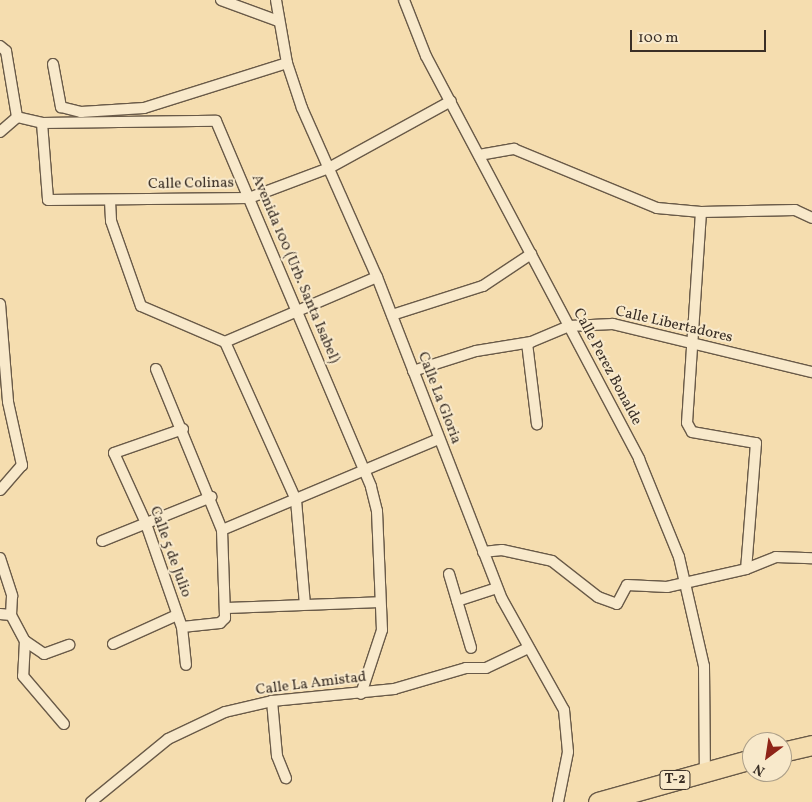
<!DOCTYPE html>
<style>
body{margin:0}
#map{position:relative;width:812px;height:802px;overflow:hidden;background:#f5ddaf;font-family:Vollkorn,serif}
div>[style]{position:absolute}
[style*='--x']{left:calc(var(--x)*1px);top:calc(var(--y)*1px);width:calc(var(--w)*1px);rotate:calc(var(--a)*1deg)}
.roads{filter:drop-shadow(1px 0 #695a48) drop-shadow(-1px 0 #695a48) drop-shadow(0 1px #695a48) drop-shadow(0 -1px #695a48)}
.street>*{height:10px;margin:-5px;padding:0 5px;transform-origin:5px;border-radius:5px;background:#f8e9cb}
.highway>*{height:19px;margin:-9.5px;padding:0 9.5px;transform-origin:9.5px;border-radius:9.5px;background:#f5ddaf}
span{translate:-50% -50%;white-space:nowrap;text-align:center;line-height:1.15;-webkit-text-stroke:4px #f8e9cb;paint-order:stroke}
.shield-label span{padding:1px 4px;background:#f8e9cb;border:1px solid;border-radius:4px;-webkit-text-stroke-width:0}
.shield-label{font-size:14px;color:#3a2f26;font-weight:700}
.street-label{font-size:15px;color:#3a2f26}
.north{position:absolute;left:742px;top:732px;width:50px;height:50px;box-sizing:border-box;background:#f8e9cb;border:1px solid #ac9f89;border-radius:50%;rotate:211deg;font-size:14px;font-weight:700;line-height:20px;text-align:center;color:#3a2f26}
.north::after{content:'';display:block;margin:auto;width:18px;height:22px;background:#8f2418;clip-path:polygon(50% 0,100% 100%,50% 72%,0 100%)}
.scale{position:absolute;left:630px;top:30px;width:136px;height:22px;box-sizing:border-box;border:2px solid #3a2f26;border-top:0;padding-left:6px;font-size:15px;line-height:18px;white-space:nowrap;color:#3a2f26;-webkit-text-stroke:4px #f8e9cb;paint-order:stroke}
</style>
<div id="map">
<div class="roads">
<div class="street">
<i style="--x:221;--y:0;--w:61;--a:20.2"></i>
<i style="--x:276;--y:0;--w:64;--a:80.1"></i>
<i style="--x:287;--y:63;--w:47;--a:71.6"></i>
<i style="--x:302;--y:108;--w:185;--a:66.1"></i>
<i style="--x:377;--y:277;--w:345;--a:68.8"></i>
<i style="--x:502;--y:599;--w:127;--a:60.8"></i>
<i style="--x:564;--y:710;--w:42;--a:84.6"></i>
<i style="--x:568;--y:752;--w:51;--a:101.3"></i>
<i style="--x:404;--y:0;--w:60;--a:68.6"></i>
<i style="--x:426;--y:56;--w:456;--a:62.1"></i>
<i style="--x:639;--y:459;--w:106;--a:67.8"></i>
<i style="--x:679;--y:557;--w:112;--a:77.1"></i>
<i style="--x:704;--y:666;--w:105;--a:89.5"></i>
<i style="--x:0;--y:46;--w:8;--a:40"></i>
<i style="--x:6;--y:51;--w:67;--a:80.5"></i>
<i style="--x:17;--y:117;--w:26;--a:13"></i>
<i style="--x:42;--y:123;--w:174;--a:-0.7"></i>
<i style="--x:216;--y:121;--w:397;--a:67"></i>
<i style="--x:371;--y:487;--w:25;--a:76"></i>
<i style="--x:377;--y:511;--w:119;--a:87.6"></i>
<i style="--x:382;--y:630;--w:67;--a:108.2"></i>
<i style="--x:53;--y:64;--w:44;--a:79.5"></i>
<i style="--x:61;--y:107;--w:21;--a:14"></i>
<i style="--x:81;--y:112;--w:63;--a:-3.6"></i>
<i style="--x:144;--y:108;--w:150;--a:-17.5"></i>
<i style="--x:42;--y:123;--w:77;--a:85.5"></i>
<i style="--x:48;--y:200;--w:201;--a:-0.6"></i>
<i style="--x:249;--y:198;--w:85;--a:-20.6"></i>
<i style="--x:329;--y:168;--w:139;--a:-28.8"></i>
<i style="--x:0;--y:132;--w:23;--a:-41"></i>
<i style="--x:479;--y:155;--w:36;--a:-10"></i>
<i style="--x:514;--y:149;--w:155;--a:22.4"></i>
<i style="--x:657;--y:208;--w:44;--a:5.2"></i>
<i style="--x:701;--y:212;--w:94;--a:-1.2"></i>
<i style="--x:795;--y:210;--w:19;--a:25"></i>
<i style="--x:110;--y:201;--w:20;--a:87"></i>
<i style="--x:111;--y:221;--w:90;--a:70.6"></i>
<i style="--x:141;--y:306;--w:91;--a:23.2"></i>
<i style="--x:701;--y:212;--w:211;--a:93.8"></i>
<i style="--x:687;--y:423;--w:10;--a:61"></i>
<i style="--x:692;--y:432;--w:65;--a:9.8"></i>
<i style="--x:756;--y:443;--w:126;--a:94.5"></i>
<i style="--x:0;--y:304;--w:98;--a:85.3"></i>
<i style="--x:8;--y:402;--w:65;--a:77.5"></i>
<i style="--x:22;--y:465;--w:33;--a:131"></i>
<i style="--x:392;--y:315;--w:96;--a:-17.7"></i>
<i style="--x:483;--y:286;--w:58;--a:-33.7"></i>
<i style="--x:225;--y:342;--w:173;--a:65.8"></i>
<i style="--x:296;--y:500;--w:104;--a:85.1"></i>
<i style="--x:225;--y:342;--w:165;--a:-23.2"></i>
<i style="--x:527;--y:343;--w:82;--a:83"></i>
<i style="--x:156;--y:369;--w:174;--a:67.7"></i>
<i style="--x:222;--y:530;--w:88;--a:88"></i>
<i style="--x:225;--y:618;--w:7;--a:135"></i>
<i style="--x:220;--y:623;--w:38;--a:174"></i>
<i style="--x:413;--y:371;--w:66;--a:-17.6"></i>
<i style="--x:476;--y:351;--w:56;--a:-9.3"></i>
<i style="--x:531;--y:342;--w:41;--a:-22.8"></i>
<i style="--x:569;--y:326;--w:44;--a:-2.6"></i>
<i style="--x:613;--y:324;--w:205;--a:13.6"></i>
<i style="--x:183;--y:429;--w:73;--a:160.8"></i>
<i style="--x:114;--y:453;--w:75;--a:65.5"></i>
<i style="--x:145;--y:521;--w:112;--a:70.8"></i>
<i style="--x:182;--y:627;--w:38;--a:84"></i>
<i style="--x:222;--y:530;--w:234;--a:-22.8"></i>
<i style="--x:102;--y:541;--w:118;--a:-22"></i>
<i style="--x:483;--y:552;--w:19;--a:-6"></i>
<i style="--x:502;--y:550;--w:51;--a:12.4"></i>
<i style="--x:552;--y:561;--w:58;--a:38"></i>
<i style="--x:598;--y:597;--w:20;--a:20"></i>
<i style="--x:617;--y:604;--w:21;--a:-62"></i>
<i style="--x:627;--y:585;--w:40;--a:2.9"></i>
<i style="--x:667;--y:587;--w:81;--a:-12.8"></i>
<i style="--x:746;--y:569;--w:32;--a:-22"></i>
<i style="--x:776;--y:557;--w:36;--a:2"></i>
<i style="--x:0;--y:558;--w:40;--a:72"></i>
<i style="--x:12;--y:596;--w:19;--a:93"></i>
<i style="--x:11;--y:615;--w:30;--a:62"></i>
<i style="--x:25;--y:641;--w:35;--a:93"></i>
<i style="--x:23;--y:676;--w:63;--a:49.5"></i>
<i style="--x:449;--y:574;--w:77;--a:73.4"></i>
<i style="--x:457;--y:601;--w:42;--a:-18"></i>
<i style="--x:227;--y:608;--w:153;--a:-2.2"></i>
<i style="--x:0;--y:614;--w:11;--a:5"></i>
<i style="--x:25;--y:641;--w:23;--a:34"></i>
<i style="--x:44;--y:654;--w:27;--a:-20"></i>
<i style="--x:113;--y:644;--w:70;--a:-24.4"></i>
<i style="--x:272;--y:701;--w:55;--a:84.8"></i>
<i style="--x:277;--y:756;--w:24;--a:68"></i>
<i style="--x:91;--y:802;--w:99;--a:-39.3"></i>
<i style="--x:168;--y:739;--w:63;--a:-25.3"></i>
<i style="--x:225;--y:712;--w:48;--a:-13.2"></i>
<i style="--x:272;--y:701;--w:123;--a:-5.6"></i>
<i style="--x:394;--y:689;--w:75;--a:-16.3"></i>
<i style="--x:466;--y:668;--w:20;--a:0"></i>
<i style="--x:486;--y:668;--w:44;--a:-25.4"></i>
</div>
<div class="highway">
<i style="--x:782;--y:752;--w:31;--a:-13"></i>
<i style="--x:598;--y:802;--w:160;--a:-15.6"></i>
</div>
</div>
<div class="shield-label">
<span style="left:675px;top:780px">T-2</span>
</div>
<div class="street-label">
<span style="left:191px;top:184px;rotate:-1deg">Calle Colinas</span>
<span style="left:295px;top:269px;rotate:67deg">Avenida 100 (Urb. Santa Isabel)</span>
<span style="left:674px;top:325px;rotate:13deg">Calle Libertadores</span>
<span style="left:607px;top:367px;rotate:62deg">Calle Perez Bonalde</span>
<span style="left:439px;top:398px;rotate:69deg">Calle La Gloria</span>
<span style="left:170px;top:552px;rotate:70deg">Calle 5 de Julio</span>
<span style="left:311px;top:684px;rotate:-7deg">Calle La Amistad</span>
</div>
<div class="north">N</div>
<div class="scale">100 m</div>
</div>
